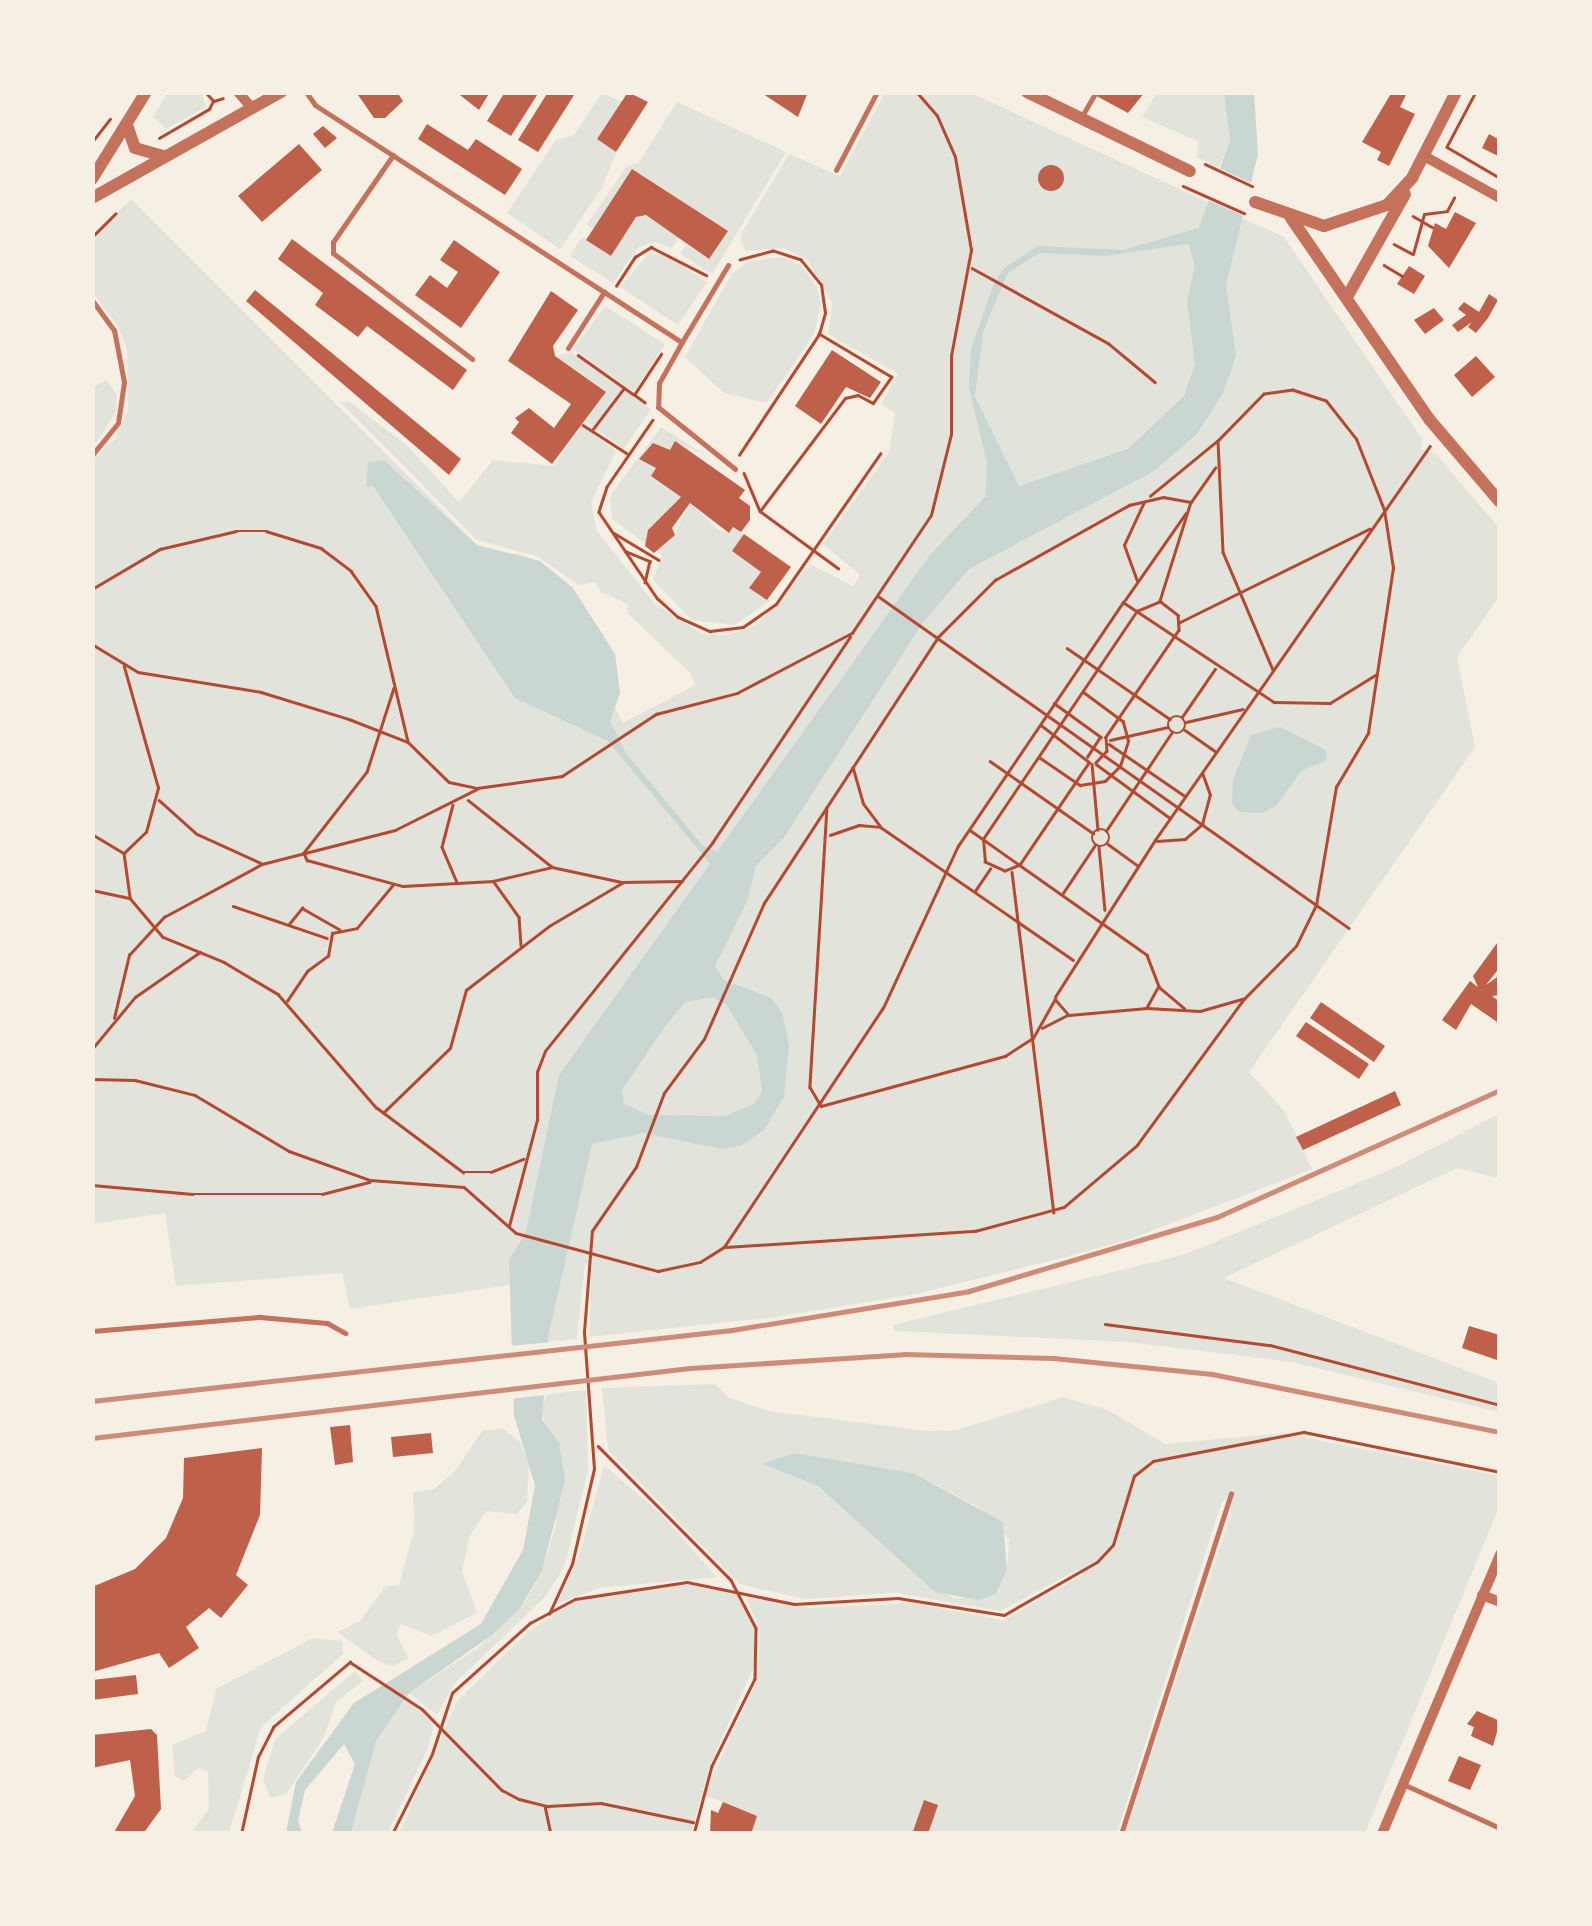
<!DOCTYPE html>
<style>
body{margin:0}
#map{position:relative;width:1592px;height:1926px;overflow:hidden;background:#f6efe4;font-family:Georgia,serif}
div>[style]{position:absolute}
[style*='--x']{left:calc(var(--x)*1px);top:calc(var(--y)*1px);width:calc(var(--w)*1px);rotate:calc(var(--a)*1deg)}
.green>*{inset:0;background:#e2e4dc}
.water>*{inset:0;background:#c9d6d2}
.pier>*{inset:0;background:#f6efe4}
.building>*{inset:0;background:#bf614a}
.round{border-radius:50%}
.path>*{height:2.5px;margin:-1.25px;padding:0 1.25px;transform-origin:1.25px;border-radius:1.25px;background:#b5482f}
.path>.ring{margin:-1.25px;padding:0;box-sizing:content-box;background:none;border:2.5px solid #b5482f;border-radius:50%}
.service>*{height:5px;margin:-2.5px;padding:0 2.5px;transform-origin:2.5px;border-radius:2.5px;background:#c5725c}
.minor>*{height:10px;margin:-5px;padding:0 5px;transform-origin:5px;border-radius:5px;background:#c5725c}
.tertiary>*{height:12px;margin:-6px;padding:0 6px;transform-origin:6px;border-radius:6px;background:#c5725c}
.rail>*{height:5px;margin:-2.5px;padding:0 2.5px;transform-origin:2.5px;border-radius:2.5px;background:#cf8b77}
span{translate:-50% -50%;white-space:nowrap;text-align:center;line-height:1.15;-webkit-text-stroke:8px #f6efe4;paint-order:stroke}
.frame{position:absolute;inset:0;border:95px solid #f6efe4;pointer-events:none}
</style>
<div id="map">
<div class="green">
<i style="clip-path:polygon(167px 93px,202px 93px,206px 107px,166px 129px,153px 117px)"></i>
<i style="clip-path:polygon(602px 93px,622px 102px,597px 139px,616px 152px,602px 188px,560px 249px,507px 213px,555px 141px,574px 135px)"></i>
<i style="clip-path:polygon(885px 93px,971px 93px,1284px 237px,1422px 439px,1421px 449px,1437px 455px,1500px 529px,1499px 597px,1457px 657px,1475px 747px,1249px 1072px,1285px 1112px,1312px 1169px,1130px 1239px,1062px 1258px,916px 1294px,776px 1317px,589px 1337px,592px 1264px,585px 1263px,577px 1339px,548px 1342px,562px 1260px,509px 1285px,350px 1309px,342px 1273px,176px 1286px,165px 1213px,93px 1224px,92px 460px,115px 439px,128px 410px,127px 350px,118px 326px,93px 293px,93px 237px,131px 199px,486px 554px,519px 554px,546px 572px,623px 723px,695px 685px,690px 673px,627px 613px,628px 604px,601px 592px,595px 582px,579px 585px,537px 556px,477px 540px,340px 402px,348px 401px,407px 445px,459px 502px,493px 460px,554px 466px,582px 426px,616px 451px,591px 502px,597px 531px,655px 604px,702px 634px,728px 635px,757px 625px,810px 564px,853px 586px,860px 575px,823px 544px,889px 452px,895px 413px,881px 404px,898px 374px,828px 334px,832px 303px,808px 260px,783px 248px,745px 251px,740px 236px,789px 154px,840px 176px)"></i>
<i style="clip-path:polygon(1157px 93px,1224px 93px,1230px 140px,1219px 168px,1196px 157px,1199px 142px,1142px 117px)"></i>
<i style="clip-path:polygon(677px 102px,786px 152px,712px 274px,680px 254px,686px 245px,709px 259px,727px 231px,632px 169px,593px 229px,587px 224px,627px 166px,639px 162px)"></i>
<i style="clip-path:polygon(646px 215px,679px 237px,672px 248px,655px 242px,639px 247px,613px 283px,570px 256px,582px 237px,611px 256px,636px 217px)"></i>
<i style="clip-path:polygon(649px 253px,667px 256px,707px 282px,678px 325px,620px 287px)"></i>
<i style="clip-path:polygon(782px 257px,801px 265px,817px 287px,821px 304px,814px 334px,767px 403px,724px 393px,685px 357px,732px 273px,750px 261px)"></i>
<i style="clip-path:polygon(605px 306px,665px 344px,634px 392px,573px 349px)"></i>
<i style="clip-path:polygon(571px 352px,622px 389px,594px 427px,586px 421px,606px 392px,556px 356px)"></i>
<i style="clip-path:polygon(106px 380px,116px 393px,117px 410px,93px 448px,93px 387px)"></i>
<i style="clip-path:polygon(625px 390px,651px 409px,624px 448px,595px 429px)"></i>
<i style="clip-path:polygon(661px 427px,707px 456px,675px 442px,670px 450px,653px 443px,639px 458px,656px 468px,651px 476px,681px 497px,649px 530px,646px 544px,612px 519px,610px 500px,612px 493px)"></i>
<i style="clip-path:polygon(690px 503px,717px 529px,729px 533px,733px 527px,744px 534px,732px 551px,761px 572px,750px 588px,767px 600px,778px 595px,735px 625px,692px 620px,653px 580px,662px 556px,656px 551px,674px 535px)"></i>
<i style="clip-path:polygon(1499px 1114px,1499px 1178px,1457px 1168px,1224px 1278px,1499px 1383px,1499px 1412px,1292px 1362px,1129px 1342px,895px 1331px,893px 1325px,1183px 1255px,1392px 1169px)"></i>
<i style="clip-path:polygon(evenodd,715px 1384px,729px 1398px,769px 1411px,927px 1431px,957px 1430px,1063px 1397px,1108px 1410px,1165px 1444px,1283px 1433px,1499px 1476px,1499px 1507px,1365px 1833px,1125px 1833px,1230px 1517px,1233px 1488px,1221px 1504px,1117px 1833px,751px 1833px,723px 1802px,704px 1795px,758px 1679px,760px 1629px,745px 1595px,808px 1608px,911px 1603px,1004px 1620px,1083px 1575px,1077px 1570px,1001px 1611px,896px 1593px,804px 1599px,740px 1584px,608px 1450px,602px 1388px,715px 1384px,795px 1453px,913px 1473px,978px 1507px,1009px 1539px,1007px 1570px,996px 1593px,955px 1599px,923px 1581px,818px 1486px,766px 1466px,795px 1453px)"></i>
<i style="clip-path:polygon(586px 1390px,588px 1471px,565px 1565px,546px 1596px,454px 1684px,437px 1715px,409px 1693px,478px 1648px,527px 1599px,542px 1571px,556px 1525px,542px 1406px,548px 1394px)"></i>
<i style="clip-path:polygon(502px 1428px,519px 1441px,529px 1463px,527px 1502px,517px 1514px,486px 1511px,470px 1536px,462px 1571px,477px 1613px,432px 1636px,401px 1624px,396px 1634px,409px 1658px,393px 1666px,378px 1661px,337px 1632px,360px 1621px,386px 1586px,399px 1585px,414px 1530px,413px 1493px,434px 1489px,455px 1471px,482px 1431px)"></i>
<i style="clip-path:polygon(604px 1465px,660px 1513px,717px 1577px,599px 1588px,557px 1604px,580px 1553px)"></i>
<i style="clip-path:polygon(686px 1585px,737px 1592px,754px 1629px,756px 1661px,710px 1765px,691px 1833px,399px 1834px,457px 1701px,528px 1632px,576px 1601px,602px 1593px)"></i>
<i style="clip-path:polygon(313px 1638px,342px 1641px,343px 1654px,261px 1727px,229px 1833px,191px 1833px,209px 1809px,208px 1772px,199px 1768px,183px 1781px,175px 1776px,172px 1745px,206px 1731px,216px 1689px)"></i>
<i style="clip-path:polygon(355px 1671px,363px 1681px,336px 1702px,324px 1737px,286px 1794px,270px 1798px,263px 1779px,275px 1739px)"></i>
<i style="clip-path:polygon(405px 1699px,434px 1723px,428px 1748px,388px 1833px,351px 1834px,376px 1741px)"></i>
</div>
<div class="water">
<i style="clip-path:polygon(evenodd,1224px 93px,1254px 93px,1258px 154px,1226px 285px,1236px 356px,1223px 393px,1197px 434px,1154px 471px,969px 569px,924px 621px,783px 839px,756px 866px,747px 901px,715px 966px,724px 980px,771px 998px,782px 1012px,789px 1045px,784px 1097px,764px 1130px,742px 1145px,722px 1149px,643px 1133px,592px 1144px,549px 1333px,542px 1420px,559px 1443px,565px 1480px,542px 1571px,520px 1608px,492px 1635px,409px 1693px,376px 1741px,351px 1833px,332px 1833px,355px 1764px,344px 1744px,305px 1790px,298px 1821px,302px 1833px,286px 1833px,296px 1782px,354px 1703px,481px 1624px,523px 1550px,535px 1486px,514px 1415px,509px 1260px,526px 1232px,559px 1075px,710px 864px,608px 741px,515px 698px,373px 486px,366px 487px,368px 462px,384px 460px,477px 545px,540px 561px,573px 588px,615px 654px,620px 693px,610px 721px,626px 753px,703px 846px,717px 852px,930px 555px,986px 496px,987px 463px,969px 388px,971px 349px,994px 283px,1004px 268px,1038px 246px,1123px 250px,1199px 228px,1230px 140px,1224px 93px,1188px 244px,1195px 265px,1187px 301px,1195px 364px,1184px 396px,1128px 449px,1019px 486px,975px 397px,983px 332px,1008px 273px,1039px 253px,1104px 256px,1188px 244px,1224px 93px,713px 997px,726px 1004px,757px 1055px,762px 1092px,754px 1104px,726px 1116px,649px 1115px,624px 1104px,622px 1090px,666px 1025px,685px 1002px,713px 997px)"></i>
<i style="clip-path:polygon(1280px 727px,1326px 750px,1327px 760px,1301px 771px,1277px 805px,1263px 813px,1239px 812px,1232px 804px,1233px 780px,1251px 735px)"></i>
<i style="clip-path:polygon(795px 1453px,913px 1473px,1003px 1522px,1007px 1570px,996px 1593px,979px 1600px,935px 1592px,818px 1486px,762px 1464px)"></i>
</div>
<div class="pier">
<i style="clip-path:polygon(1215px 166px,1257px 186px,1248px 218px,1206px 199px)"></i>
<i style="clip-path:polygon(553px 1342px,553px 1394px,510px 1399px,509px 1346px)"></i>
</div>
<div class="building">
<i style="clip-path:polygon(356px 92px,397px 92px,403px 101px,385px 118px,374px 118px)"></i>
<i style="clip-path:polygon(456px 92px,490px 92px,479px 110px)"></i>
<i style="clip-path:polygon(505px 92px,539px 92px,511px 136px,487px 121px)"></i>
<i style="clip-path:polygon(548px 92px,576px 92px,538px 152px,518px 140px)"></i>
<i style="clip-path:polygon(628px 92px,648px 102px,616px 152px,597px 139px)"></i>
<i style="clip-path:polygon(760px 92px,808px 92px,798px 117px)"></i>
<i style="clip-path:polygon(1089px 92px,1145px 92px,1128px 113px)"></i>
<i style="clip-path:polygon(1392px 92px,1406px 95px,1400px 107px,1415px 114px,1389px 166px,1377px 160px,1381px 152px,1362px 142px)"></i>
<i style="clip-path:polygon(427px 124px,468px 150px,476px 139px,522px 169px,505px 195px,418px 139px)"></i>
<i style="clip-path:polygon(323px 126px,337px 138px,325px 148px,313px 134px)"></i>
<i style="clip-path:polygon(1489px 134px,1500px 140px,1500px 157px,1482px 148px)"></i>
<i style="clip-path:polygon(299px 144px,322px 170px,262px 222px,238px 196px)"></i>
<i class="round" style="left:1038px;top:165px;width:26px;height:26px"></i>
<i style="clip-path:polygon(632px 169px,728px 231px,709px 259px,646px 215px,636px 217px,611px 256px,586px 240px)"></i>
<i style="clip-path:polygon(1455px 212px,1476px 223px,1449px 268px,1428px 246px,1435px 223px,1446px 229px)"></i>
<i style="clip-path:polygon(292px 239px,467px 370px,453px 390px,367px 326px,358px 337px,315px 305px,323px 293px,278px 259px)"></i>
<i style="clip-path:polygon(454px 240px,500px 272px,461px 328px,415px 295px,430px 275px,447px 288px,458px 272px,440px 260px)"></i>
<i style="clip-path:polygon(1409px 266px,1425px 276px,1414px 294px,1397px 284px)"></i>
<i style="clip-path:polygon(255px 290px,461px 459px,449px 475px,246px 301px)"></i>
<i style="clip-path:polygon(551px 291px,578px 310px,553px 346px,555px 356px,606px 392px,552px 464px,511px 433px,519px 422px,515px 418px,529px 408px,554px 428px,571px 404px,508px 361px)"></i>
<i style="clip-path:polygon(1489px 294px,1498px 300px,1488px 318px,1476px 333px,1468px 327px,1472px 322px,1458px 332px,1452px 325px,1466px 315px,1458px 309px,1464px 302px,1479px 312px)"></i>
<i style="clip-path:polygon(1434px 308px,1444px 320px,1425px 334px,1414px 320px)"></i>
<i style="clip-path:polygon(832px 350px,881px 382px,870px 398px,846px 387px,821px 424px,795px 406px)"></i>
<i style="clip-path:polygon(1476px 356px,1495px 377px,1472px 397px,1454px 375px)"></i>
<i style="clip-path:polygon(675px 441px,745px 490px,739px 498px,750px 506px,750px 520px,741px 532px,733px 527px,729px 533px,690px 503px,672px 528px,675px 535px,654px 553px,645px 546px,648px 530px,681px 497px,651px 476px,656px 468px,639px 459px,653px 443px,670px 450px)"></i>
<i style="clip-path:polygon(744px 534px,791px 567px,767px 600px,749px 588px,761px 572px,732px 551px)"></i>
<i style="clip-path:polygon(1500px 939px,1500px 967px,1486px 985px,1500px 975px,1500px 995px,1492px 996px,1500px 1002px,1500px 1024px,1471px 1004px,1456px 1030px,1442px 1020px,1470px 981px,1478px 987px,1473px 976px)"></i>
<i style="clip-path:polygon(1321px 1002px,1385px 1046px,1374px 1062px,1310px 1018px)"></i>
<i style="clip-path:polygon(1306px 1022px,1369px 1064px,1359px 1079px,1296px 1036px)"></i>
<i style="clip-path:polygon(1395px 1091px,1401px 1105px,1303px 1150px,1296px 1137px)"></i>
<i style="clip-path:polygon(1469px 1326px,1500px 1335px,1500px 1361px,1462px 1348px)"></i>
<i style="clip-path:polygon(350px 1425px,353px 1462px,335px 1465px,330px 1427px)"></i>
<i style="clip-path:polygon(431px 1433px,433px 1453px,393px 1457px,391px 1437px)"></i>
<i style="clip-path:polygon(262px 1448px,260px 1515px,236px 1575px,248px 1585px,221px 1618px,209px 1608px,186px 1627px,199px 1648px,169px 1668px,159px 1653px,92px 1672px,92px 1587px,135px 1569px,166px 1538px,183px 1498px,184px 1458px)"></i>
<i style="clip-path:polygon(136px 1675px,138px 1694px,92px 1700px,92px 1680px)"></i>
<i style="clip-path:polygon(1477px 1711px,1500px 1721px,1493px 1746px,1471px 1736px,1474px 1727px,1467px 1724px)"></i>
<i style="clip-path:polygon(151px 1729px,157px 1735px,161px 1809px,143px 1834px,113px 1834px,135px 1796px,130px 1760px,92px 1768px,92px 1735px)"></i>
<i style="clip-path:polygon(1459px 1756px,1481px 1765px,1470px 1790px,1448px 1781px)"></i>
<i style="clip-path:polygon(924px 1800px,938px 1805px,928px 1834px,912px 1834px)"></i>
<i style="clip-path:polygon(723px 1802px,757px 1816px,751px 1834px,710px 1834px,711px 1810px,718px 1813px)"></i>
</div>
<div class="path">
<i style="--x:1476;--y:92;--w:62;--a:117.8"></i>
<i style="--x:1447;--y:147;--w:61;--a:30.3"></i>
<i style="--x:214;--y:101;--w:9;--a:-18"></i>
<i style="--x:159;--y:138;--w:58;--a:-30.1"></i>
<i style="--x:209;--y:109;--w:9;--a:-63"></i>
<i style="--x:213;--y:101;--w:12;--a:-132"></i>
<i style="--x:92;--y:142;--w:29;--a:-52"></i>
<i style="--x:1205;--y:164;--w:52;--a:25.1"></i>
<i style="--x:1183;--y:186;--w:67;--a:23.9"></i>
<i style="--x:1413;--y:216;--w:22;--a:30"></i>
<i style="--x:92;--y:237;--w:33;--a:-45"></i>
<i style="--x:1394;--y:244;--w:21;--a:28"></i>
<i style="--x:1413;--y:254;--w:41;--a:-74.6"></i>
<i style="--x:1424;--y:214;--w:23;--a:-7"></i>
<i style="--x:1447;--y:211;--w:15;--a:-62"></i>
<i style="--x:1384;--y:265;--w:21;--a:31"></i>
<i style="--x:972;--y:268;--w:155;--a:28.9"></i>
<i style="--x:1108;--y:343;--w:61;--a:39.7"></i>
<i style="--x:616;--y:286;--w:35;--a:-57"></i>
<i style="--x:635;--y:257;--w:19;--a:-32"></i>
<i style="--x:651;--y:247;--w:62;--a:27"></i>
<i style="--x:578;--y:355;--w:67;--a:35.3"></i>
<i style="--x:645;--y:403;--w:14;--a:-144"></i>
<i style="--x:634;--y:395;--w:49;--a:-56.6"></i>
<i style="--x:653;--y:420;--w:81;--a:124.5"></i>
<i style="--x:607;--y:487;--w:26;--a:108"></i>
<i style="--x:599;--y:512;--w:104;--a:56"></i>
<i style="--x:657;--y:598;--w:28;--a:42"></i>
<i style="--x:678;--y:617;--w:35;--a:24"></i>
<i style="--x:710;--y:631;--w:33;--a:-7"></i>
<i style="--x:743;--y:627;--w:40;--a:-34.9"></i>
<i style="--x:776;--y:604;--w:183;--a:-55.3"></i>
<i style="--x:583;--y:425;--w:54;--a:32.8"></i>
<i style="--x:593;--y:429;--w:51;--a:-52.9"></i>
<i style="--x:739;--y:455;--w:145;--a:-56.5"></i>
<i style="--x:819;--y:334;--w:22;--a:-74"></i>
<i style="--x:825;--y:313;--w:28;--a:-98"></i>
<i style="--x:821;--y:285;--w:32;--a:-129"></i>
<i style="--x:801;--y:260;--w:29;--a:-162"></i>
<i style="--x:773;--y:251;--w:34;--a:165"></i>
<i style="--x:744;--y:473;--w:41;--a:67.2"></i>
<i style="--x:760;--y:511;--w:97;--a:36.2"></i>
<i style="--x:1150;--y:496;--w:87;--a:-39.4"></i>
<i style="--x:1191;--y:502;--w:42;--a:-54.8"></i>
<i style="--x:760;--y:511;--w:141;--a:-53"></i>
<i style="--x:845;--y:398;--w:13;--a:-13"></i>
<i style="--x:858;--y:395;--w:17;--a:28"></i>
<i style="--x:873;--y:403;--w:32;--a:-55"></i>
<i style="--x:891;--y:377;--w:84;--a:-149.2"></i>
<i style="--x:614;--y:533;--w:52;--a:31"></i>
<i style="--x:625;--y:551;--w:27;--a:22"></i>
<i style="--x:650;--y:561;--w:22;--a:103"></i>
<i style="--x:1137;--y:581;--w:38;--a:-110"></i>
<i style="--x:1124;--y:545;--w:47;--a:-65.1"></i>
<i style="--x:92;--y:589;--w:79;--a:-30.5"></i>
<i style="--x:160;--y:549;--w:78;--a:-13.3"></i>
<i style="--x:236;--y:531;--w:30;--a:0"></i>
<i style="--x:266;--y:531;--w:58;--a:17.2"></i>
<i style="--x:321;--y:548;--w:38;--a:37"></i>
<i style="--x:351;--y:571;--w:43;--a:54.5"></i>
<i style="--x:376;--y:606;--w:139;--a:76.7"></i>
<i style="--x:878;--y:596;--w:576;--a:35.18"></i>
<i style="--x:1125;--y:600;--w:106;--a:-55"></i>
<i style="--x:1180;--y:622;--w:211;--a:-26.2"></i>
<i style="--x:92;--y:644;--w:54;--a:31.3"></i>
<i style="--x:138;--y:672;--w:125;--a:9.2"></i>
<i style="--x:261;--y:692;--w:92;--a:17.1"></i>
<i style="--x:349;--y:719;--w:63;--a:21.3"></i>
<i style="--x:408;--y:742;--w:57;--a:44.3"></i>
<i style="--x:449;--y:782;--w:29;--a:12"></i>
<i style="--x:477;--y:788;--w:86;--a:-8"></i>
<i style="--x:562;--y:776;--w:113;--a:-33.4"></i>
<i style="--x:656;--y:714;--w:84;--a:-14.5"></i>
<i style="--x:737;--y:693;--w:130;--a:-27.6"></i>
<i style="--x:852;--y:633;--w:142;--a:-56.2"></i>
<i style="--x:931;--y:515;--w:83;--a:-76.1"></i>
<i style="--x:951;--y:434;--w:78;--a:-90"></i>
<i style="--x:951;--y:356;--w:108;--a:-79.3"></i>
<i style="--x:971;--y:250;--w:94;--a:-99.8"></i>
<i style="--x:955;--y:157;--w:45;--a:-113.7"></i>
<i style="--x:937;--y:116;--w:32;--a:-131"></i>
<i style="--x:1067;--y:648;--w:125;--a:34.6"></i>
<i style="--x:394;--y:688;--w:88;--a:107.8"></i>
<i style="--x:367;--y:772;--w:103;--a:127.9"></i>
<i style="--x:304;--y:853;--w:8;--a:67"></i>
<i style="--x:307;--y:860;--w:99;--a:15.2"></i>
<i style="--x:403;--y:886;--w:90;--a:-3.2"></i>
<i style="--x:493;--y:881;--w:61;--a:-13.3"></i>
<i style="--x:552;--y:867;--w:72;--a:12.1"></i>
<i style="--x:622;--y:882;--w:60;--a:-1"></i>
<i style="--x:1054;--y:703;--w:58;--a:35.9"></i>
<i class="ring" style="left:1168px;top:716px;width:15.5px;height:15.5px"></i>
<i style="--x:1182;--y:717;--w:58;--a:-55.5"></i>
<i style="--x:1186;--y:722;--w:58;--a:-12.8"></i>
<i style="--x:1041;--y:725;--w:61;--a:37.6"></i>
<i style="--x:1185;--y:730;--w:37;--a:35"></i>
<i style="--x:1110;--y:740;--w:59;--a:-12.6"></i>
<i style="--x:1109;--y:744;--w:92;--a:34.4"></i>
<i style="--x:1039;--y:757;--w:50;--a:34.3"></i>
<i style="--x:1080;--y:785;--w:25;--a:-9"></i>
<i style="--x:1105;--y:781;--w:21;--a:-45"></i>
<i style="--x:1120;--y:766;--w:26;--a:-72"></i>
<i style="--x:1128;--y:741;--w:20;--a:-105"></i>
<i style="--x:1123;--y:722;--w:49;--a:-143.4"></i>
<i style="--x:1087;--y:757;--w:24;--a:-57"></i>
<i style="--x:990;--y:761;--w:126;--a:35"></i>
<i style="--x:1089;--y:763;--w:123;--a:124.1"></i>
<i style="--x:1020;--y:865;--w:16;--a:158"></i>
<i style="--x:1005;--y:871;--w:22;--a:-156"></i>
<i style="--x:985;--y:862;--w:23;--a:-95"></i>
<i style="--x:983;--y:839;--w:275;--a:-56"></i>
<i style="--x:1137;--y:611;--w:25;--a:-23"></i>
<i style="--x:1160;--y:601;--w:23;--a:38"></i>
<i style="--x:1178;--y:615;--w:15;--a:86"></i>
<i style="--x:1179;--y:630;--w:130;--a:124.3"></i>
<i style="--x:1106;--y:737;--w:14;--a:86"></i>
<i style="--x:1107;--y:751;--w:16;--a:133"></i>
<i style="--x:1092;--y:764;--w:66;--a:84.8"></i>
<i style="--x:1096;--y:764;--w:92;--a:36.1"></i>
<i style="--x:853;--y:767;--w:37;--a:74"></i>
<i style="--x:863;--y:803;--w:31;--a:53"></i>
<i style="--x:882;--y:828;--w:232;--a:34.6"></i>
<i style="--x:159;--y:800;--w:51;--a:41.8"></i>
<i style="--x:197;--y:834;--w:70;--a:24.4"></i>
<i style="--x:468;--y:800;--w:106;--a:38.5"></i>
<i style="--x:453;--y:805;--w:43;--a:104.7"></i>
<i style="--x:442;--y:847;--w:38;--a:67"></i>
<i style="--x:827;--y:807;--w:281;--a:93.5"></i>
<i style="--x:810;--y:1087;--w:22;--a:60"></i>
<i style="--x:821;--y:1106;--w:191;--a:-15.2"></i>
<i style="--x:1005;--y:1056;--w:33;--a:-33"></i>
<i style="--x:1033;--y:1038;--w:45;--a:-60.6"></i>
<i style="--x:1055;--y:999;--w:21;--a:49"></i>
<i style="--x:1069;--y:1015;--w:78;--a:-5.1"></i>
<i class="ring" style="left:1092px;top:829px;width:15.5px;height:15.5px"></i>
<i style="--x:970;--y:830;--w:217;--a:35.2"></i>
<i style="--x:1147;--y:955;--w:33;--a:69"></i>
<i style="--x:1159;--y:986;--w:25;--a:119"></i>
<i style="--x:1147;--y:1008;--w:53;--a:3.2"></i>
<i style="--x:1200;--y:1011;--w:44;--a:-15.9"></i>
<i style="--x:1106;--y:831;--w:119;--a:-56.3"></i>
<i style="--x:92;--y:834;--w:37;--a:31"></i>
<i style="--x:124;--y:853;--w:44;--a:82.2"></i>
<i style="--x:830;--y:835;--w:31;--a:-19"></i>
<i style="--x:859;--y:825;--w:21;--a:5"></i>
<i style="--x:1157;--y:841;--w:28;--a:-4"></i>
<i style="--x:1185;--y:839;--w:23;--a:-41"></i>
<i style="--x:1202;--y:824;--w:30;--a:-75"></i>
<i style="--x:1210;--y:795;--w:23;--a:-110"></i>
<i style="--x:1108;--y:844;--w:36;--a:36"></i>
<i style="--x:1099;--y:847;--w:63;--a:84.6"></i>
<i style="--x:124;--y:853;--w:30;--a:-44"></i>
<i style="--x:146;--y:832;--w:46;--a:-74.7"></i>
<i style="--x:158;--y:788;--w:126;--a:-105.7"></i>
<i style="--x:1012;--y:872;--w:343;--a:83"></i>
<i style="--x:494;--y:882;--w:43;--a:54.5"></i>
<i style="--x:519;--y:917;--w:28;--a:86"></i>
<i style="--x:92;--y:890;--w:39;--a:12"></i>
<i style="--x:130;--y:898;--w:51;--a:49.8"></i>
<i style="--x:163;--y:937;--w:66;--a:22.3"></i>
<i style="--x:224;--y:962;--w:63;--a:30.7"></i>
<i style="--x:278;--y:994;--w:150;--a:49.1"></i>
<i style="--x:376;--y:1107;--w:109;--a:36.8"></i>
<i style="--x:463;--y:1172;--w:28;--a:0"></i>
<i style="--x:491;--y:1172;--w:35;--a:-22"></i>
<i style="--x:975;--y:891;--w:27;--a:-56"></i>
<i style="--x:1063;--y:893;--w:58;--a:-56.3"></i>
<i style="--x:233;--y:906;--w:99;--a:18.8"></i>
<i style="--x:289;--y:924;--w:21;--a:-51"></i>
<i style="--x:302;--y:908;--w:43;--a:29.6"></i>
<i style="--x:1159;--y:987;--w:33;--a:40"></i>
<i style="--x:1055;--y:997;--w:186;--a:-57.5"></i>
<i style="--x:1155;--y:840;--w:480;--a:-55.1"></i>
<i style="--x:287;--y:1001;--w:36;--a:-56"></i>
<i style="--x:307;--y:971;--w:26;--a:-36"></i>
<i style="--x:328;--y:956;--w:23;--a:-80"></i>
<i style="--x:332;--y:933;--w:25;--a:-11"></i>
<i style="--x:357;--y:928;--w:55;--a:-50.2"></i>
<i style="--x:114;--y:1018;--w:65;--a:-76.6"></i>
<i style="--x:129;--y:955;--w:52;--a:-47.4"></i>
<i style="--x:164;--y:917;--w:111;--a:-28.4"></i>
<i style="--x:262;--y:864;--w:137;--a:-14.3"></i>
<i style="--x:395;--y:830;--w:92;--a:-26.6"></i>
<i style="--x:1042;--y:1028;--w:27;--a:-27"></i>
<i style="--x:92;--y:1049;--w:67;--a:-50.4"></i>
<i style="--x:135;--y:997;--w:79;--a:-34.7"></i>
<i style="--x:92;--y:1079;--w:43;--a:1.3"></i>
<i style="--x:135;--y:1080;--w:62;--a:14"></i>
<i style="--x:195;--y:1095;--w:109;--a:30.8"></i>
<i style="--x:289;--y:1151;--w:86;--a:19.7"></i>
<i style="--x:370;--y:1180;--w:94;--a:4.3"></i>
<i style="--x:464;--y:1187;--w:69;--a:41.5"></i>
<i style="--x:516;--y:1233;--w:147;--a:15"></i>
<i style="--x:658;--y:1271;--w:43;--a:-12.1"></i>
<i style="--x:700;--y:1262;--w:28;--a:-32"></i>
<i style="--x:724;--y:1247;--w:287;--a:-56.4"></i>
<i style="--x:883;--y:1008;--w:179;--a:-65.2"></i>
<i style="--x:958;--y:846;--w:295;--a:-55.9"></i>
<i style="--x:1123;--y:602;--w:181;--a:33.5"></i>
<i style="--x:1274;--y:702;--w:56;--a:1"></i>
<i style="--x:1330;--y:703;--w:55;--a:-31.7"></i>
<i style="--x:383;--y:1113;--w:93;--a:-44.1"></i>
<i style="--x:450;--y:1048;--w:60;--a:-74.6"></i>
<i style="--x:466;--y:990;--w:105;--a:-37.6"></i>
<i style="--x:549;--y:926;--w:85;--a:-30.5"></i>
<i style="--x:92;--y:1185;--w:101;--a:5.1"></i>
<i style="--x:193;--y:1194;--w:129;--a:0"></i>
<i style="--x:322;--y:1194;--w:49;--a:-14.3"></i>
<i style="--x:509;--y:1226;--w:110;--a:-75.2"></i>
<i style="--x:537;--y:1120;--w:48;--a:-90"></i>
<i style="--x:537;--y:1072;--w:22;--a:-69"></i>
<i style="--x:545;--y:1051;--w:267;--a:-51.2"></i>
<i style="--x:712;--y:843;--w:248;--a:-56.2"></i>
<i style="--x:726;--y:1247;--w:250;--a:-3.7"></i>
<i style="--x:975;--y:1231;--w:92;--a:-15.1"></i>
<i style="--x:1064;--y:1207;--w:96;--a:-40.3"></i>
<i style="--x:1137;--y:1145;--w:181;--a:-53.8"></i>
<i style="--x:1244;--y:999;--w:74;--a:-45.5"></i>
<i style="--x:1296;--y:946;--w:46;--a:-64"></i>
<i style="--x:1316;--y:905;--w:120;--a:-80.4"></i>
<i style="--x:1336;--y:787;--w:63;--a:-59.3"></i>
<i style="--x:1368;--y:733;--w:167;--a:-81.4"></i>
<i style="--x:1393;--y:568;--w:59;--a:-98.8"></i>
<i style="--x:1384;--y:510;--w:76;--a:-111.5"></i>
<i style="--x:1356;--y:439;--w:48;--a:-128.3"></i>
<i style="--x:1326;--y:401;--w:35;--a:-162"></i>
<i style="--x:1293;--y:390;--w:29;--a:172"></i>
<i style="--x:1264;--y:394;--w:66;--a:134.4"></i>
<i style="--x:1218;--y:441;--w:111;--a:87.4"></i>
<i style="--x:1223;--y:552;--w:128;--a:67"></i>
<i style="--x:1105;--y:1324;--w:166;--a:7.3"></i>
<i style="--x:1270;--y:1345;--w:238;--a:14.6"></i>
<i style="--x:598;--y:1446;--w:189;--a:45.2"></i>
<i style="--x:731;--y:1580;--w:54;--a:62.5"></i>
<i style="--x:756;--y:1628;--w:51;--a:91.1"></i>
<i style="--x:755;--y:1679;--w:97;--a:116.3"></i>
<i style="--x:712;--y:1766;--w:70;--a:104.8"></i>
<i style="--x:549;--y:1614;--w:55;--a:-65.3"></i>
<i style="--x:572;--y:1564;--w:98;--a:-77"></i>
<i style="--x:594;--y:1469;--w:137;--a:-94.2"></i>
<i style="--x:584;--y:1332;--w:101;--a:-85.5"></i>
<i style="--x:592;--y:1231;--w:78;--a:-55.5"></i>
<i style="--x:636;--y:1167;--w:79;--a:-69.3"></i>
<i style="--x:664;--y:1093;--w:67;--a:-53.5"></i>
<i style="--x:704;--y:1039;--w:149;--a:-66.2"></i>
<i style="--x:764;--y:903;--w:318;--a:-56.8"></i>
<i style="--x:938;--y:637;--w:81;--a:-45"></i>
<i style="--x:995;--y:580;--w:154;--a:-29.2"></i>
<i style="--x:1129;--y:505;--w:35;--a:-13"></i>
<i style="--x:1163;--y:497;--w:28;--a:10"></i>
<i style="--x:1191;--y:502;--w:104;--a:107.4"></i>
<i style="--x:545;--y:1806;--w:29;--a:78"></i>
<i style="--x:241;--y:1834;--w:79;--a:-77.6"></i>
<i style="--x:258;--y:1757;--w:34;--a:-63"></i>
<i style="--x:273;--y:1727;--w:101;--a:-40.2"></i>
<i style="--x:350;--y:1662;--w:86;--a:33.1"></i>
<i style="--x:422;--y:1709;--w:114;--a:45.4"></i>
<i style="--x:502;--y:1790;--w:19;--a:28"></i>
<i style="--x:519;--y:1799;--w:30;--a:14"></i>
<i style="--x:548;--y:1806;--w:53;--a:-3.2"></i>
<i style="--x:601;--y:1803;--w:94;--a:11.7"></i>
<i style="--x:392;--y:1834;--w:89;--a:-63.4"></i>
<i style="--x:432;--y:1754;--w:64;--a:-71.8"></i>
<i style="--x:452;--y:1693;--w:105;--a:-41.9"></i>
<i style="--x:530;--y:1623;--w:51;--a:-28.1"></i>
<i style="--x:575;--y:1599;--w:113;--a:-8.6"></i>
<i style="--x:687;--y:1582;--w:109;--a:11.6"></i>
<i style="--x:794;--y:1604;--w:104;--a:-3.3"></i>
<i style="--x:898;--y:1598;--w:107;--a:9.1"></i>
<i style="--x:1004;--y:1615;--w:107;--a:-29.7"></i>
<i style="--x:1097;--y:1562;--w:23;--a:-47"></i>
<i style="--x:1113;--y:1545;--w:72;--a:-73.1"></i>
<i style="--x:1134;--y:1476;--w:24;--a:-38"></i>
<i style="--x:1153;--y:1461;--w:154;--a:-10.9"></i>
<i style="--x:1304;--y:1432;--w:200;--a:11.5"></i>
</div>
<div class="service">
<i style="--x:306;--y:92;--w:16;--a:55"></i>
<i style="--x:315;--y:105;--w:437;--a:32.9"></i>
<i style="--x:682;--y:342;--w:47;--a:119.3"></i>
<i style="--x:659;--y:383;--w:24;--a:92"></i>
<i style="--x:658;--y:407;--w:99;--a:38.8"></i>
<i style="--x:1082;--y:116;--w:24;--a:-60"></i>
<i style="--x:393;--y:155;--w:106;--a:124.6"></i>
<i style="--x:333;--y:242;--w:11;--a:90"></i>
<i style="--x:333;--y:253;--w:175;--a:37.3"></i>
<i style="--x:836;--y:170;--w:88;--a:-62.3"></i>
<i style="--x:92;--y:300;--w:37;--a:54"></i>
<i style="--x:114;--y:330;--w:53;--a:79.1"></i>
<i style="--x:124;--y:382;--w:41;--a:98.3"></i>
<i style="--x:118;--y:423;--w:41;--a:129.1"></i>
<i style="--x:682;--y:342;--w:90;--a:-59.1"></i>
<i style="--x:568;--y:348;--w:67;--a:-57.3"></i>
<i style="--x:92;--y:1331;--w:169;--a:-4.8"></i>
<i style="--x:260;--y:1317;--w:67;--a:5.1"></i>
<i style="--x:327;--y:1323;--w:21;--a:29"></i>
<i style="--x:1403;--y:1784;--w:107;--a:24.4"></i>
<i style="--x:1121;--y:1834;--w:358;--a:-72.1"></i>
</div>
<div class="minor">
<i style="--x:238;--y:92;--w:21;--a:49"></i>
<i style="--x:1424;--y:156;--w:87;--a:28.9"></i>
<i style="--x:1482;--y:1595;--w:19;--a:21"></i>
<i style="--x:1382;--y:1834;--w:304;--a:-67.1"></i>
</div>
<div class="tertiary">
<i style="--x:1027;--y:92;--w:181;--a:25.9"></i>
<i style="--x:127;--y:125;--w:24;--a:71"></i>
<i style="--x:135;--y:148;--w:29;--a:16"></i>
<i style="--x:92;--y:179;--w:102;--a:-58.2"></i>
<i style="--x:92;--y:198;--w:217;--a:-29.3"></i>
<i style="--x:1255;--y:202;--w:73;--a:19.2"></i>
<i style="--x:1324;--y:226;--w:66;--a:-18.4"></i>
<i style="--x:1387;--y:205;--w:37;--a:-47"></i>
<i style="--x:1412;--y:178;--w:97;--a:-62.9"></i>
<i style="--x:1291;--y:218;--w:244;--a:55.5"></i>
<i style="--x:1429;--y:419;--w:109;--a:49.5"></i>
<i style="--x:1347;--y:297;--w:118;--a:-60.6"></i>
</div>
<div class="rail">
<i style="--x:92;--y:1401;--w:644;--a:-6.33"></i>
<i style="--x:732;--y:1330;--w:240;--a:-9.3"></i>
<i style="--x:969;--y:1291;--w:259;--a:-16.6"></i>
<i style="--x:1217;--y:1217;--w:310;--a:-24.2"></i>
<i style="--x:92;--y:1438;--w:602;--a:-6.68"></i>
<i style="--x:690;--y:1368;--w:214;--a:-3.7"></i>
<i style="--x:904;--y:1354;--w:149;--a:1.5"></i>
<i style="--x:1053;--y:1358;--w:160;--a:5.7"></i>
<i style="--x:1212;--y:1374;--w:294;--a:11.4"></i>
</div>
<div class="frame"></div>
</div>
